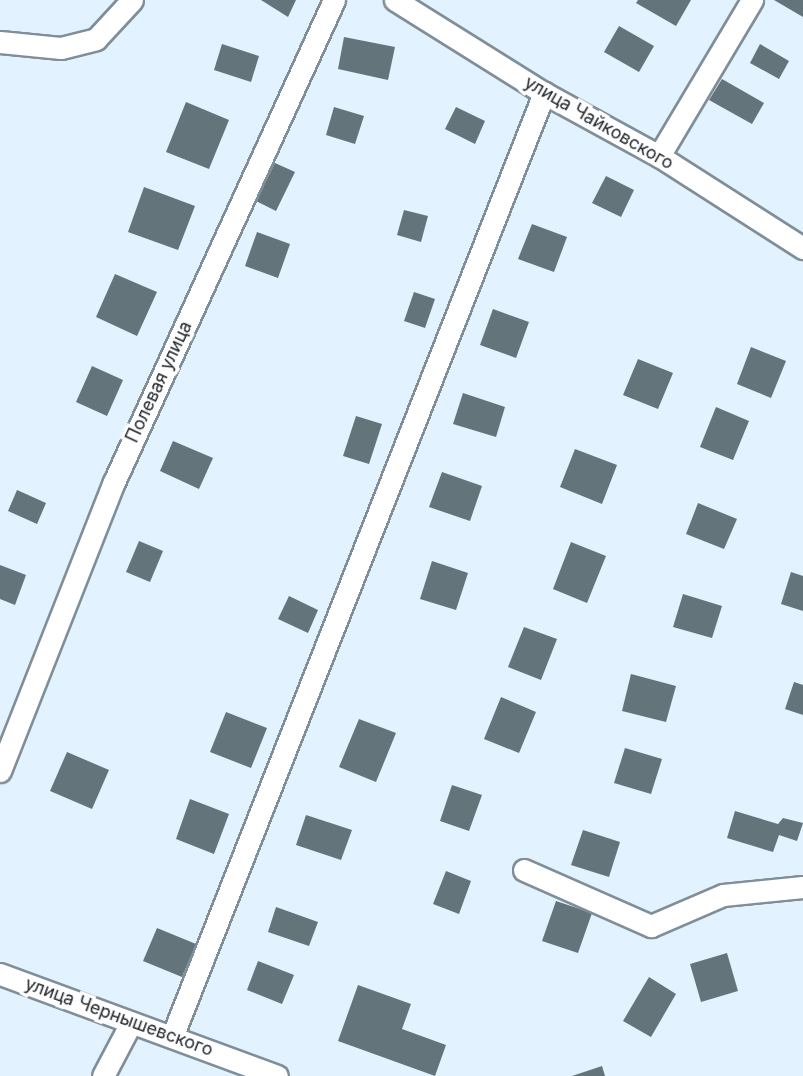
<!DOCTYPE html>
<meta charset="utf-8">
<style>
body{margin:0}
#map{position:relative;width:803px;height:1076px;overflow:hidden;background:#e2f2fe;font-family:Inter,sans-serif}
div>[style]{position:absolute}
[style*='--x']{left:calc(var(--x)*1px);top:calc(var(--y)*1px);width:calc(var(--w)*1px);rotate:calc(var(--a)*1deg)}
.building>*{inset:0;background:#63757a}
.roads{filter:drop-shadow(2px 0 #7f8e98) drop-shadow(-2px 0 #7f8e98) drop-shadow(0 2px #7f8e98) drop-shadow(0 -2px #7f8e98)}
.minor>*{height:21px;margin:-10.5px;padding:0 10.5px;transform-origin:10.5px;border-radius:10.5px;background:#fff}
span{translate:-50% -50%;white-space:nowrap;text-align:center;line-height:1.15;-webkit-text-stroke:7px #fff;paint-order:stroke}
.street-label{font-size:18px;color:#23282d}
</style>
<div id="map">
<div class="building">
<i style="clip-path:polygon(261px 0,296px 0,288px 17px)"></i>
<i style="clip-path:polygon(638px 0,691px 0,676px 26px,636px 3px)"></i>
<i style="clip-path:polygon(774px 0,803px 0,803px 17px)"></i>
<i style="clip-path:polygon(619px 26px,654px 46px,639px 72px,604px 52px)"></i>
<i style="clip-path:polygon(344px 37px,395px 47px,388px 80px,338px 69px)"></i>
<i style="clip-path:polygon(222px 44px,259px 56px,251px 82px,214px 70px)"></i>
<i style="clip-path:polygon(760px 44px,789px 61px,779px 79px,750px 63px)"></i>
<i style="clip-path:polygon(722px 79px,764px 103px,752px 124px,709px 100px)"></i>
<i style="clip-path:polygon(186px 102px,229px 120px,209px 169px,166px 152px)"></i>
<i style="clip-path:polygon(334px 107px,364px 116px,355px 144px,326px 135px)"></i>
<i style="clip-path:polygon(456px 107px,485px 121px,475px 144px,445px 129px)"></i>
<i style="clip-path:polygon(275px 163px,295px 172px,276px 211px,256px 201px)"></i>
<i style="clip-path:polygon(606px 176px,634px 190px,621px 217px,592px 203px)"></i>
<i style="clip-path:polygon(144px 187px,195px 206px,178px 250px,128px 232px)"></i>
<i style="clip-path:polygon(404px 210px,428px 216px,421px 242px,397px 235px)"></i>
<i style="clip-path:polygon(532px 224px,567px 237px,554px 272px,518px 259px)"></i>
<i style="clip-path:polygon(257px 232px,290px 244px,278px 278px,245px 266px)"></i>
<i style="clip-path:polygon(115px 274px,157px 292px,137px 336px,96px 317px)"></i>
<i style="clip-path:polygon(414px 292px,435px 299px,425px 328px,404px 321px)"></i>
<i style="clip-path:polygon(493px 309px,529px 322px,516px 358px,480px 345px)"></i>
<i style="clip-path:polygon(751px 347px,786px 361px,771px 398px,737px 384px)"></i>
<i style="clip-path:polygon(638px 359px,673px 373px,658px 409px,623px 395px)"></i>
<i style="clip-path:polygon(92px 366px,123px 380px,107px 416px,76px 402px)"></i>
<i style="clip-path:polygon(463px 393px,505px 407px,496px 437px,453px 424px)"></i>
<i style="clip-path:polygon(716px 407px,749px 421px,733px 460px,700px 447px)"></i>
<i style="clip-path:polygon(356px 416px,382px 424px,369px 464px,343px 456px)"></i>
<i style="clip-path:polygon(173px 441px,213px 458px,199px 489px,160px 471px)"></i>
<i style="clip-path:polygon(575px 449px,617px 465px,602px 504px,560px 487px)"></i>
<i style="clip-path:polygon(442px 472px,482px 486px,470px 521px,429px 507px)"></i>
<i style="clip-path:polygon(17px 490px,46px 503px,37px 524px,8px 511px)"></i>
<i style="clip-path:polygon(698px 503px,737px 519px,724px 549px,686px 534px)"></i>
<i style="clip-path:polygon(139px 541px,163px 551px,150px 582px,126px 572px)"></i>
<i style="clip-path:polygon(571px 542px,606px 556px,587px 603px,553px 589px)"></i>
<i style="clip-path:polygon(432px 561px,468px 573px,456px 610px,420px 599px)"></i>
<i style="clip-path:polygon(0 565px,26px 575px,15px 605px,0 599px)"></i>
<i style="clip-path:polygon(791px 572px,803px 576px,803px 611px,781px 604px)"></i>
<i style="clip-path:polygon(683px 594px,722px 606px,712px 638px,673px 627px)"></i>
<i style="clip-path:polygon(289px 596px,318px 610px,308px 633px,278px 619px)"></i>
<i style="clip-path:polygon(524px 627px,557px 639px,541px 680px,508px 667px)"></i>
<i style="clip-path:polygon(631px 674px,676px 686px,666px 722px,622px 711px)"></i>
<i style="clip-path:polygon(794px 682px,803px 685px,803px 715px,785px 709px)"></i>
<i style="clip-path:polygon(501px 697px,536px 712px,519px 753px,484px 739px)"></i>
<i style="clip-path:polygon(226px 712px,267px 728px,251px 768px,210px 752px)"></i>
<i style="clip-path:polygon(359px 719px,396px 733px,376px 782px,339px 767px)"></i>
<i style="clip-path:polygon(625px 748px,662px 759px,651px 794px,614px 783px)"></i>
<i style="clip-path:polygon(67px 752px,109px 770px,92px 809px,50px 791px)"></i>
<i style="clip-path:polygon(452px 785px,482px 795px,469px 831px,440px 821px)"></i>
<i style="clip-path:polygon(190px 799px,229px 814px,214px 854px,176px 839px)"></i>
<i style="clip-path:polygon(735px 811px,778px 824px,783px 818px,803px 823px,797px 841px,779px 835px,773px 852px,727px 838px)"></i>
<i style="clip-path:polygon(306px 815px,352px 830px,341px 860px,296px 845px)"></i>
<i style="clip-path:polygon(583px 830px,620px 842px,609px 877px,571px 865px)"></i>
<i style="clip-path:polygon(446px 871px,471px 881px,459px 914px,433px 904px)"></i>
<i style="clip-path:polygon(556px 901px,592px 913px,578px 953px,542px 941px)"></i>
<i style="clip-path:polygon(276px 907px,318px 922px,309px 946px,268px 932px)"></i>
<i style="clip-path:polygon(157px 928px,196px 944px,182px 977px,143px 961px)"></i>
<i style="clip-path:polygon(727px 953px,738px 991px,701px 1002px,690px 964px)"></i>
<i style="clip-path:polygon(258px 961px,294px 975px,282px 1004px,247px 990px)"></i>
<i style="clip-path:polygon(649px 977px,676px 994px,651px 1037px,623px 1021px)"></i>
<i style="clip-path:polygon(358px 985px,411px 1004px,402px 1029px,446px 1045px,435px 1076px,338px 1041px)"></i>
<i style="clip-path:polygon(602px 1066px,605px 1076px,572px 1076px)"></i>
</div>
<div class="roads">
<div class="minor">
<i style="--x:395;--y:0;--w:176;--a:32"></i>
<i style="--x:544;--y:93;--w:131;--a:28.7"></i>
<i style="--x:659;--y:156;--w:171;--a:32.6"></i>
<i style="--x:0;--y:42;--w:61;--a:5.6"></i>
<i style="--x:61;--y:48;--w:36;--a:-14"></i>
<i style="--x:96;--y:39;--w:53;--a:-47.3"></i>
<i style="--x:659;--y:156;--w:182;--a:-59.2"></i>
<i style="--x:0;--y:771;--w:311;--a:-68.5"></i>
<i style="--x:114;--y:482;--w:530;--a:-65.47"></i>
<i style="--x:524;--y:870;--w:139;--a:23.8"></i>
<i style="--x:651;--y:926;--w:78;--a:-23.3"></i>
<i style="--x:723;--y:895;--w:80;--a:-5.7"></i>
<i style="--x:0;--y:974;--w:295;--a:20.2"></i>
<i style="--x:172;--y:1037;--w:1015;--a:-68.49"></i>
<i style="--x:103;--y:1076;--w:60;--a:-62.2"></i>
</div>
</div>
<div class="street-label">
<span style="left:599px;top:123px;rotate:30deg">улица Чайковского</span>
<span style="left:159px;top:382px;rotate:-65deg">Полевая улица</span>
<span style="left:119px;top:1017px;rotate:20deg">улица Чернышевского</span>
</div>
</div>
